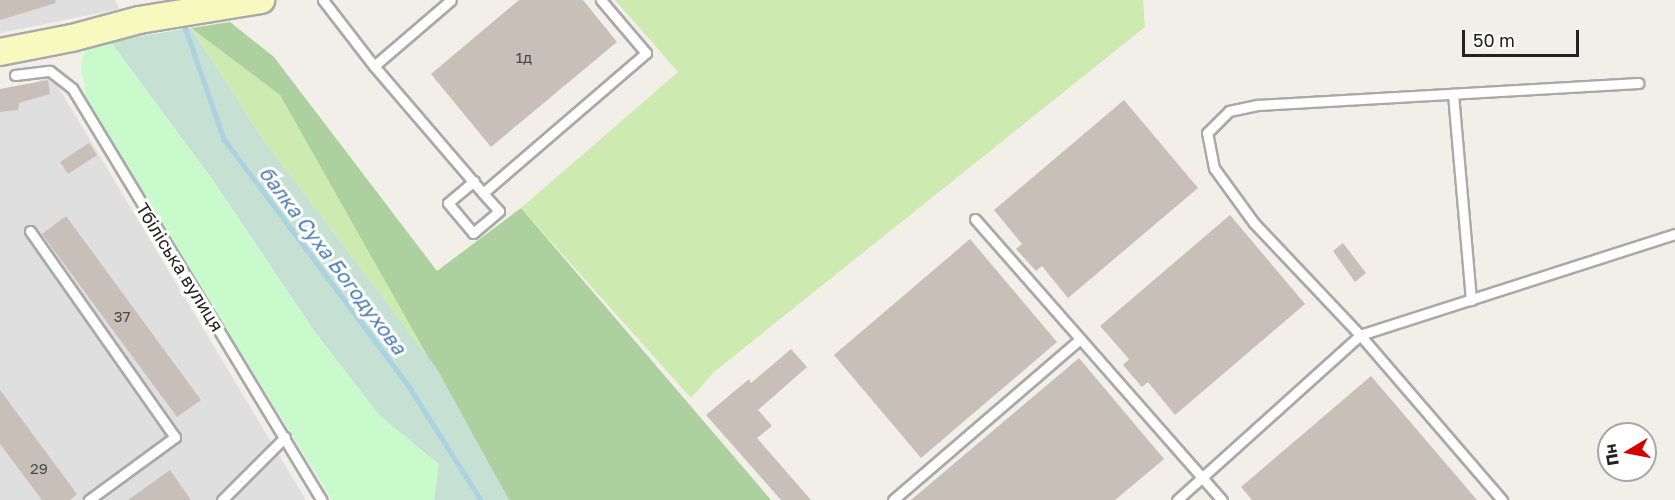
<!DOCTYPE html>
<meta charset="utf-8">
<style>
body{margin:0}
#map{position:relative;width:1675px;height:500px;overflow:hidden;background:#f2efe9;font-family:"Golos Text",sans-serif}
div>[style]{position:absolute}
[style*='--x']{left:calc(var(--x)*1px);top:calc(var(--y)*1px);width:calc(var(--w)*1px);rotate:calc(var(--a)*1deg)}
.residential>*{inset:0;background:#e0dfdf}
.grass>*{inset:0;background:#cdebb0}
.forest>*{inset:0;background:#add19e}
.wetland>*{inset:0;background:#c6e0d4}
.park>*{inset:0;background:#c8facc}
.stream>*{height:4.5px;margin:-2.25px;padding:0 2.25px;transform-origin:2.25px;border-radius:2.25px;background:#aad3df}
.building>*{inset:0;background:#c7bfb8}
.roads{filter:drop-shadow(2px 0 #a9a9a9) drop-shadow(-2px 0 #a9a9a9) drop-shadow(0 2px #a9a9a9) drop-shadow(0 -2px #a9a9a9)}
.lane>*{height:9px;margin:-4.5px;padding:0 4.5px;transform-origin:4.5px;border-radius:4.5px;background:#fff}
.secondary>*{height:26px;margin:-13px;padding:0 13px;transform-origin:13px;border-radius:13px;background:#f7fabf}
span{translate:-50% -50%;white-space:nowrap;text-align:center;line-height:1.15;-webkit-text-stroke:6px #fff;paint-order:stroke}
.number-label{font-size:15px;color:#4b4948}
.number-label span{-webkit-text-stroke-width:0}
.street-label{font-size:18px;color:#222}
.water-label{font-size:20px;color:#4a7aab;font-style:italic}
.north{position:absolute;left:1597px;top:422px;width:60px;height:60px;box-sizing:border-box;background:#fff;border:2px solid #a7a7a7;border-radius:50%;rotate:260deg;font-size:16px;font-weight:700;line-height:24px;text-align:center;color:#222}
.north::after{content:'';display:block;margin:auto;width:21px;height:27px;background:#d40000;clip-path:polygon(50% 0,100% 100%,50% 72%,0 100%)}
.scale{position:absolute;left:1462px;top:30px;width:117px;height:27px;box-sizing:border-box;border:3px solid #222;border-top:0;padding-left:8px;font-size:18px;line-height:21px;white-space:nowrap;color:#222;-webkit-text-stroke:4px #fff;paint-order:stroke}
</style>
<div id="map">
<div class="residential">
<i style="clip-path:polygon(0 0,115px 0,119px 9px,0 33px)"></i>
<i style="clip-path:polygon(50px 73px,306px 500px,0 500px,0 108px)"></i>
</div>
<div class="grass">
<i style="clip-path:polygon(615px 0,1143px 0,1145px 27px,714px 372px,691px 398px,521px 208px,678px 72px)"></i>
<i style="clip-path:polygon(191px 28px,280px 95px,437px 369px,264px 141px)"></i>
</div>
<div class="forest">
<i style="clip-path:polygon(230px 22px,274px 57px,437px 271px,521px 208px,771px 500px,509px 500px,280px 95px,191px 28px)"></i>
</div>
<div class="wetland">
<i style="clip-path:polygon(191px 28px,264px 141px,437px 369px,509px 500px,434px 500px,438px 464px,379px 415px,315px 332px,212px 179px,110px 41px)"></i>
</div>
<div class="park">
<i style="clip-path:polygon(110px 41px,212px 179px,315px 332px,379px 415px,439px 464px,434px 500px,332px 500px,87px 103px,81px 67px,84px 52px)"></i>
</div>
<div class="stream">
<i style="--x:185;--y:27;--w:119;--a:70.8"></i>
<i style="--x:224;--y:139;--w:311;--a:53.2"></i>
<i style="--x:410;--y:388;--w:133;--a:57.6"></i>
</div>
<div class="building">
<i style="clip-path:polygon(0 0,55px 0,56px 3px,0 20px)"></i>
<i style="clip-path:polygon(519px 0,583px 0,617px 42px,491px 147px,431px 74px)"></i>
<i style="clip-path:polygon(48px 80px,50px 94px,19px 103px,18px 110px,0 112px,0 89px)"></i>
<i style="clip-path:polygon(1124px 100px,1198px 188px,1068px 298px,1042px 266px,1036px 271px,1016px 249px,1022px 244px,994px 210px)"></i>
<i style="clip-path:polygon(89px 143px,97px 155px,68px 174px,60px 162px)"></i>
<i style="clip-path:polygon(1230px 215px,1305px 304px,1175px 415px,1148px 382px,1142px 387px,1123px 365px,1129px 359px,1100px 326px)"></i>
<i style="clip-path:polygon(66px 216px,201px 400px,177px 417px,42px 234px)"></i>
<i style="clip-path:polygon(970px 239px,1057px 342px,921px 458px,834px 355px)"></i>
<i style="clip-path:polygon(1343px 243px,1366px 273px,1355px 282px,1333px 251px)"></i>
<i style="clip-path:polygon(791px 349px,807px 367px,758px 410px,772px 426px,757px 438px,811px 500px,781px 500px,706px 415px,749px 379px,751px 383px)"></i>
<i style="clip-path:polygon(1079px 358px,1164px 459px,1115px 500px,911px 500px)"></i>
<i style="clip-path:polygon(1371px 376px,1477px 500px,1252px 500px,1241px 487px)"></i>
<i style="clip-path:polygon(0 390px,77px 494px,70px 500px,42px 500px,0 444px)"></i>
<i style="clip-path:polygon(170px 470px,191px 500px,128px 500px)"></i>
</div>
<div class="roads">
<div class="lane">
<i style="--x:323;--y:0;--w:83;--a:52.3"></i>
<i style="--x:374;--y:66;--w:101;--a:-40.6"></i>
<i style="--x:374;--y:66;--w:167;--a:49.4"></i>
<i style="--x:483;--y:193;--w:215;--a:-40.7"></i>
<i style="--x:646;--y:53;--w:70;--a:-130.3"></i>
<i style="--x:15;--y:75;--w:35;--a:-7"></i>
<i style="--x:50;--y:71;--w:28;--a:38"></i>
<i style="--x:72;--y:88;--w:482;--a:58.8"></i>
<i style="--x:1453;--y:94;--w:207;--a:85"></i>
<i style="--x:474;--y:181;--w:34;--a:140"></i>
<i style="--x:448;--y:203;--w:39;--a:50"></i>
<i style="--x:473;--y:233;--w:34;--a:-40"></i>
<i style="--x:499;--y:211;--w:24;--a:-132"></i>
<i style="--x:975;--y:219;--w:374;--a:48.7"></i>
<i style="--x:30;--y:231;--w:252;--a:54.9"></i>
<i style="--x:175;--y:437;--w:107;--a:143.8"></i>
<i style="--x:222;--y:500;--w:89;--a:-45"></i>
<i style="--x:893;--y:500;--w:247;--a:-40.7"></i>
<i style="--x:1177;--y:500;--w:246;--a:-42"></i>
<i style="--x:1360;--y:335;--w:331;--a:-17.8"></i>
<i style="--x:1502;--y:500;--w:218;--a:-130.7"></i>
<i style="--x:1360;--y:335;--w:154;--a:-133.4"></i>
<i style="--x:1254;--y:223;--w:68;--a:-126"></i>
<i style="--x:1214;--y:168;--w:36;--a:-101"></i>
<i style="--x:1207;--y:133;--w:31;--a:-45"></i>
<i style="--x:1229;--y:111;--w:30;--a:-12"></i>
<i style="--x:1258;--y:105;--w:381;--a:-3.3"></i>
</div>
<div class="secondary">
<i style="--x:0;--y:52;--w:73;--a:-11"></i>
<i style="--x:72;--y:38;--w:69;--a:-15"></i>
<i style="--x:139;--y:20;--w:124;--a:-9.3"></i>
</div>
</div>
<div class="number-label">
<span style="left:524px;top:58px">1д</span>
<span style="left:122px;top:317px">37</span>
<span style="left:39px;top:469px">29</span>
</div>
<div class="street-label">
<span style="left:180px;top:267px;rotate:58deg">Тбіліська вулиця</span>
</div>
<div class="water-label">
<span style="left:333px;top:260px;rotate:53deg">балка Суха Богодухова</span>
</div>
<div class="north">Пн</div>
<div class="scale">50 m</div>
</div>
